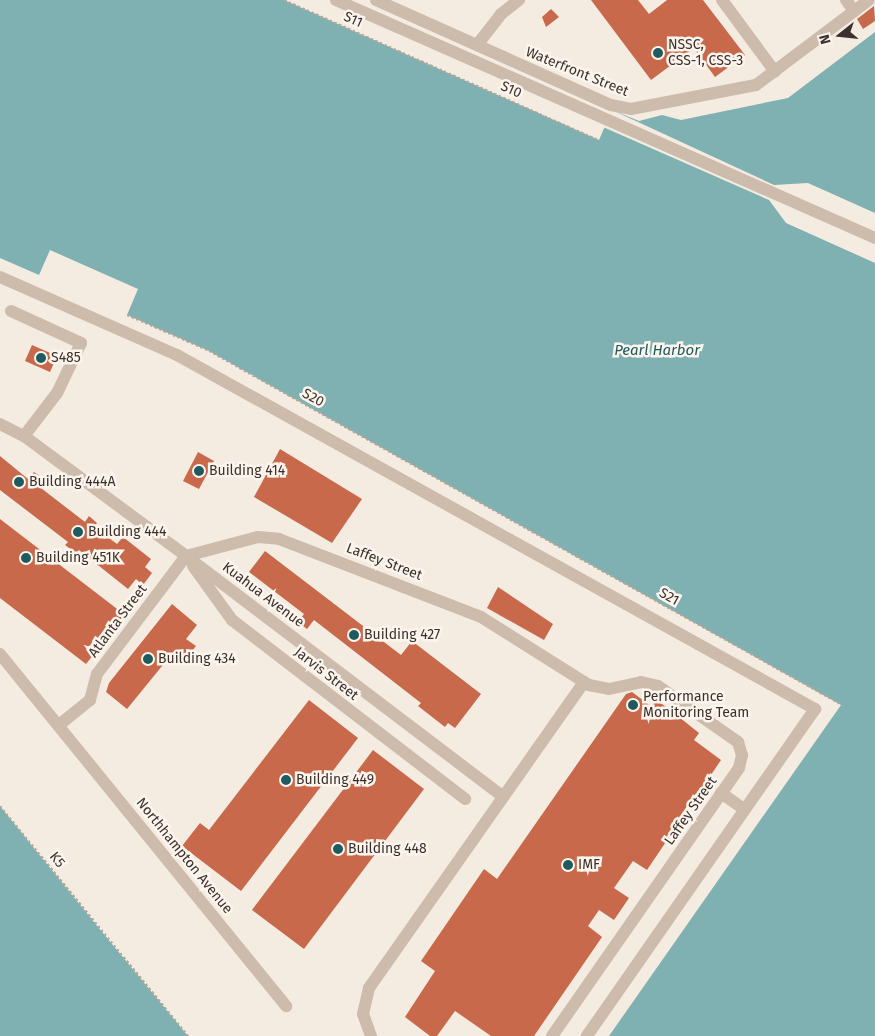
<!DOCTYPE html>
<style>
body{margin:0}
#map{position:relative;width:875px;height:1036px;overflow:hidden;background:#f4ebe1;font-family:"Fira Sans",sans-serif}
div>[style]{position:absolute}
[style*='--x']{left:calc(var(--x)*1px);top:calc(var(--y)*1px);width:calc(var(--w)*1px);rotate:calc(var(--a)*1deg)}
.water>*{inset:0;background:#7fb0b2}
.pier>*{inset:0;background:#f4ebe1}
.building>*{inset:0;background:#c8694b}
.path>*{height:2px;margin-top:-1px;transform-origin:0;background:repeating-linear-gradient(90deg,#b9a596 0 2.5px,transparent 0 5px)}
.minor>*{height:12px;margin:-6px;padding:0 6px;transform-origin:6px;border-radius:6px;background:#cdbbac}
.dots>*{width:14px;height:14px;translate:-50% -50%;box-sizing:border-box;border:2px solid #fbf5ee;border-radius:50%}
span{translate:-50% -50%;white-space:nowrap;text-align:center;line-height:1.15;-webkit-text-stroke:5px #fbf5ee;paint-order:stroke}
.street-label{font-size:14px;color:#3b302b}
.poi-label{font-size:14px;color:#3b302b}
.left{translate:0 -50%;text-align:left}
.water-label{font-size:15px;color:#1f5a5e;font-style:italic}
.north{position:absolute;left:815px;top:10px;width:50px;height:50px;-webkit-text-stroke:4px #fbf5ee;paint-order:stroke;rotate:254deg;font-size:14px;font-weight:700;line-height:20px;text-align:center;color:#3b302b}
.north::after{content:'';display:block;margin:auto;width:18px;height:22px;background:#3b302b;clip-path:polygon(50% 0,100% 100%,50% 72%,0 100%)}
</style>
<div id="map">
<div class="water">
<i style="clip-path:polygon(0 0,284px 0,599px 140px,612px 110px,639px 121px,662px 115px,681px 120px,788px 98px,875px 32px,875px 1036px,609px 1036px,841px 705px,209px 351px,127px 315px,138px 289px,50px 250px,39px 275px,0 258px)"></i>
<i style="clip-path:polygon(0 806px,98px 927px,188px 1036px,0 1036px)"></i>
</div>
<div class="pier">
<i style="clip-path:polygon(612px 110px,774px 185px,808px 183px,875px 213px,875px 263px,786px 223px,769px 200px,603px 127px)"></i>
</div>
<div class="building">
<i style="clip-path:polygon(591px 0,638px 0,649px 14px,667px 0,703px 0,745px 55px,715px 77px,694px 48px,651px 80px)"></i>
<i style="clip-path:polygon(874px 6px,875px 21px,863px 29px,857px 19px)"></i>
<i style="clip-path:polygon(551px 9px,559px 17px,546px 27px,542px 17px)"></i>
<i style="clip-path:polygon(32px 345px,57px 356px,50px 372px,25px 361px)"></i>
<i style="clip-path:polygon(280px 449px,362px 499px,332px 543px,254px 497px)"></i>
<i style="clip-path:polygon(198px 452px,214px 461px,199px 489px,183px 481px)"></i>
<i style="clip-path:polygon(0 456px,28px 479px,34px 472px,42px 478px,37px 485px,85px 522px,89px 516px,97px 523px,94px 527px,117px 544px,123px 537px,151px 559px,145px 567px,152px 573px,143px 585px,136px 579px,128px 589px,79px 550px,76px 553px,65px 545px,68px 542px,0 490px)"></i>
<i style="clip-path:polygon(0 519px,125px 615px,86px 664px,0 598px)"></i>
<i style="clip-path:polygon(265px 551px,401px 655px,412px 641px,481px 694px,455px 728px,448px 723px,445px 727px,418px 706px,421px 703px,314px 620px,307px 629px,298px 622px,304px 614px,249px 572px)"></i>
<i style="clip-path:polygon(498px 587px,553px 624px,544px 640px,487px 608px)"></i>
<i style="clip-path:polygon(172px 604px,197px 625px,186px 639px,196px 646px,182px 664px,171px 655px,127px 709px,106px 692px,109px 683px)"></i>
<i style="clip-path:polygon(632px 692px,652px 707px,656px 700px,669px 709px,699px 733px,694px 740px,721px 760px,647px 870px,633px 861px,614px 888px,629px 898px,614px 920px,599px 910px,588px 926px,602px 937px,534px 1036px,491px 1036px,455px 1011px,437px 1036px,430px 1036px,405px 1017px,435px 971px,421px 961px,484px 869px,497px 879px,626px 694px)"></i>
<i style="clip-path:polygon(309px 700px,358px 738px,241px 891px,182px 846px,200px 823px,209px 830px)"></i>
<i style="clip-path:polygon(373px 750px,424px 789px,304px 949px,252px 910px)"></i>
</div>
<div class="path">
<i style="--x:284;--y:0;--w:345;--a:24"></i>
<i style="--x:127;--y:315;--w:90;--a:23.7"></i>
<i style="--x:209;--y:351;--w:725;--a:29.22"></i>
<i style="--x:0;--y:806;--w:297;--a:50.7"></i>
</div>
<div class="minor">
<i style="--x:336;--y:0;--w:589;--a:23.82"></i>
<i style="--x:376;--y:0;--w:257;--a:24.1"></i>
<i style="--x:611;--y:105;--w:20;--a:11"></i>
<i style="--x:631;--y:109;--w:127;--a:-10.9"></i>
<i style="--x:756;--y:85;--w:141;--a:-37"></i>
<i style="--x:722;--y:0;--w:89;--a:53.6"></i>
<i style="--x:846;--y:0;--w:14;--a:54"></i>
<i style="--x:477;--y:45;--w:39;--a:-52"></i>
<i style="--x:501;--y:14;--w:23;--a:-38"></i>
<i style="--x:0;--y:277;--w:193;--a:23.8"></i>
<i style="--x:177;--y:355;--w:730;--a:29.02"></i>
<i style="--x:815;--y:709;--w:399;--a:124.9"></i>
<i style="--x:11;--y:311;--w:77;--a:24.6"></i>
<i style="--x:81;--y:343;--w:55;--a:115.6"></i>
<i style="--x:57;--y:393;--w:54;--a:127.5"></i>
<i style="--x:0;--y:424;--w:27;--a:27"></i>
<i style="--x:24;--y:436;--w:202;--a:36.5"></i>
<i style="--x:186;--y:556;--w:398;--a:37.2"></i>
<i style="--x:186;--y:556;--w:74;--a:-14.8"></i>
<i style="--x:258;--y:537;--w:21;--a:5"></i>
<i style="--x:279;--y:539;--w:217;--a:21.1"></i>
<i style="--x:481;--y:617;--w:128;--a:32.2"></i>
<i style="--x:589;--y:685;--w:20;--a:11"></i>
<i style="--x:609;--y:689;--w:33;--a:-12"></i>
<i style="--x:641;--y:682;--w:17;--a:13"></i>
<i style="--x:658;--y:686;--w:98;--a:35"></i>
<i style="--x:738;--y:742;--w:14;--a:73"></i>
<i style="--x:742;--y:755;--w:13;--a:103"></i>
<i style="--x:739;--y:768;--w:327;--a:124.9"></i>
<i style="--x:193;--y:566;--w:67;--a:54.2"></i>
<i style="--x:232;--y:620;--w:294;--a:37.5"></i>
<i style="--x:0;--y:654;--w:454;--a:50.9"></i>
<i style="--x:59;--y:725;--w:40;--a:-39"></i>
<i style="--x:90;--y:700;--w:27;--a:-75"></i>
<i style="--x:97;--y:674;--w:148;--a:-53"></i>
<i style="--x:721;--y:793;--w:29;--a:35"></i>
<i style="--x:371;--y:1036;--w:23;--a:-110"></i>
<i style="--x:363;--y:1014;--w:27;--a:-77"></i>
<i style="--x:369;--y:988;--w:374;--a:-54.9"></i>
</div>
<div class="dots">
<i style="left:658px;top:53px;background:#1f5a5e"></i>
<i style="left:41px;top:358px;background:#1f5a5e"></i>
<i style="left:199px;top:471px;background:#1f5a5e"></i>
<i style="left:19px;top:482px;background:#1f5a5e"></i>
<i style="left:78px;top:532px;background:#1f5a5e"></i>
<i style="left:26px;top:558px;background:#1f5a5e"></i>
<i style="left:354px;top:635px;background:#1f5a5e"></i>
<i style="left:148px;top:659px;background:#1f5a5e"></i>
<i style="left:633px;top:705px;background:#1f5a5e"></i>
<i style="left:286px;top:780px;background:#1f5a5e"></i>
<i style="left:338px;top:849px;background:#1f5a5e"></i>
<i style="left:568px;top:865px;background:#1f5a5e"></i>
</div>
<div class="street-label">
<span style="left:353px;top:20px;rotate:24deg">S11</span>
<span style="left:577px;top:72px;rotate:22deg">Waterfront Street</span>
<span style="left:511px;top:90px;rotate:24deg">S10</span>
<span style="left:313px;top:398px;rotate:29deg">S20</span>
<span style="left:384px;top:562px;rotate:21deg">Laffey Street</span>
<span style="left:263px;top:595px;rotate:37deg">Kuahua Avenue</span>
<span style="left:669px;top:597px;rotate:29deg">S21</span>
<span style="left:118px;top:621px;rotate:-53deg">Atlanta Street</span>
<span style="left:326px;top:674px;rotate:38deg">Jarvis Street</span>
<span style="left:691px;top:811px;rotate:-55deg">Laffey Street</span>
<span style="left:184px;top:856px;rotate:51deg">Northhampton Avenue</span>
<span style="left:57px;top:860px;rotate:51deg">K5</span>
</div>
<div class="poi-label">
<span class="left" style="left:668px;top:53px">NSSC,<br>CSS-1, CSS-3</span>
<span class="left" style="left:51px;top:358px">S485</span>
<span class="left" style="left:209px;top:471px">Building 414</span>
<span class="left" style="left:29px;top:482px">Building 444A</span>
<span class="left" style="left:88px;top:532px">Building 444</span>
<span class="left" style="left:36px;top:558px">Building 451K</span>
<span class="left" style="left:364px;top:635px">Building 427</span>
<span class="left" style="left:158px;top:659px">Building 434</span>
<span class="left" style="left:643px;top:705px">Performance<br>Monitoring Team</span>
<span class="left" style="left:296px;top:780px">Building 449</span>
<span class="left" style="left:348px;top:849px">Building 448</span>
<span class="left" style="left:578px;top:865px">IMF</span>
</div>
<div class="water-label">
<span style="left:657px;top:351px">Pearl Harbor</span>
</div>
<div class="north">N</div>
</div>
